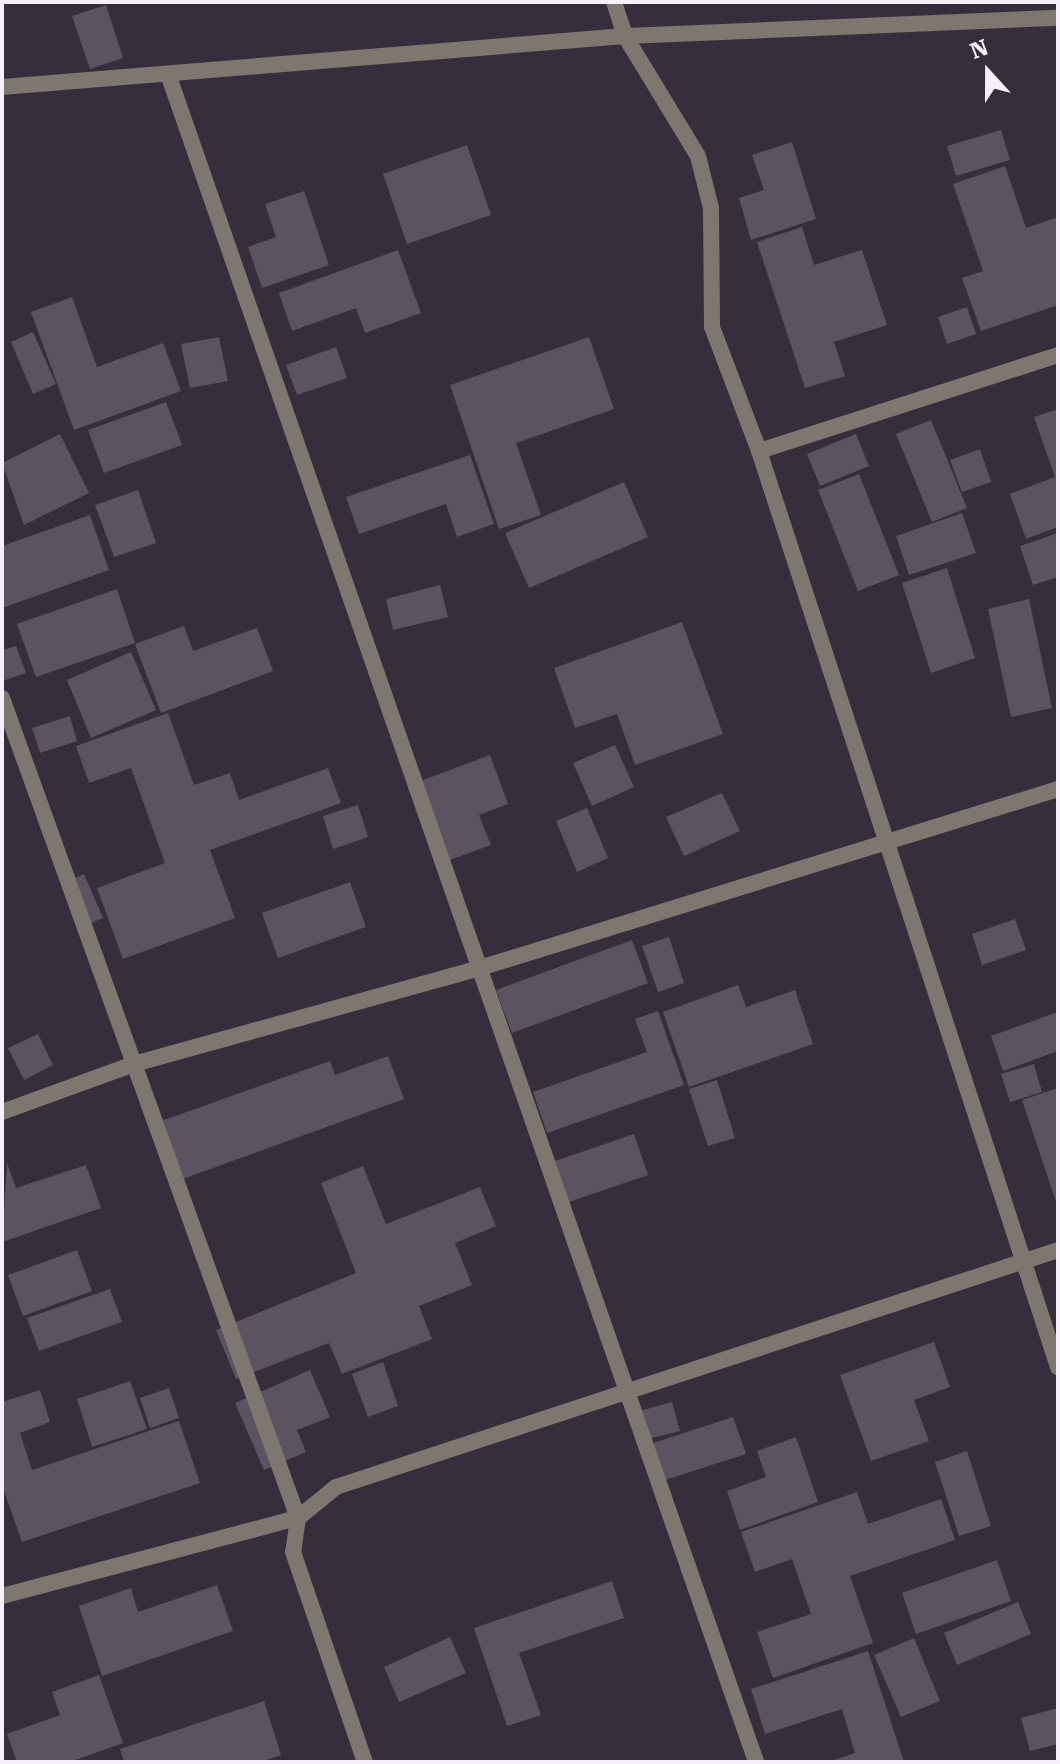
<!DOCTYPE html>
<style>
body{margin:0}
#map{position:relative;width:1060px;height:1764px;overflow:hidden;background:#362e3d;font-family:"Roboto Serif",serif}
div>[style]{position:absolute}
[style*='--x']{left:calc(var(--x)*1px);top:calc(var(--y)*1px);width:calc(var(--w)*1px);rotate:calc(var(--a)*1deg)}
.building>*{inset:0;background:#5b5262}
.minor>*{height:16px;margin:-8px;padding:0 8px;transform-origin:8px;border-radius:8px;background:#7d7770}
span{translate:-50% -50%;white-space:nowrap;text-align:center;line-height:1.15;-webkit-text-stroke:7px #362e3d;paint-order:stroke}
.frame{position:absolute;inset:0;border:4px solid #f5f0fa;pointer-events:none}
.north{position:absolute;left:948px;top:32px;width:80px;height:80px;-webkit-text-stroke:6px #362e3d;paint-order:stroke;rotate:339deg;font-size:22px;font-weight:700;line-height:32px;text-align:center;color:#f5f0fa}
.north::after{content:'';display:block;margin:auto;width:28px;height:36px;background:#f5f0fa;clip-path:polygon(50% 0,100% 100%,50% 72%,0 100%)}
</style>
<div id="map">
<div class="building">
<i style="clip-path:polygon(106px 5px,123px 58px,90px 69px,72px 16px)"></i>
<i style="clip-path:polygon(1001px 130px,1010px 160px,956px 176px,947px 146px)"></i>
<i style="clip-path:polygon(792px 142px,816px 219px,751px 240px,739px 198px,764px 190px,752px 155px)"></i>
<i style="clip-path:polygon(467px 145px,491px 215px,407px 244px,383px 174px)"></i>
<i style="clip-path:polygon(1005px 166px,1026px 228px,1058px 217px,1058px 305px,981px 331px,962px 278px,983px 271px,953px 184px)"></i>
<i style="clip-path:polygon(304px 191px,329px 265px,262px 288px,248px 247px,276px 237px,265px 204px)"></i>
<i style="clip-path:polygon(802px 227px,814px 265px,862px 250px,887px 325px,834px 342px,845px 376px,805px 388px,757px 242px)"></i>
<i style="clip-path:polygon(398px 250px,421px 313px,365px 333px,356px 308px,292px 331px,279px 293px)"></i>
<i style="clip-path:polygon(72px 297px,97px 367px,163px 343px,181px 391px,74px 430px,31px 312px)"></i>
<i style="clip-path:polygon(967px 307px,976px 334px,947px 344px,938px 317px)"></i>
<i style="clip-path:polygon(33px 332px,56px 384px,33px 394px,11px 342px)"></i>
<i style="clip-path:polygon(219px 337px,228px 381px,190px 388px,181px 344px)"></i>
<i style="clip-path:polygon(589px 337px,614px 409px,516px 443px,541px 515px,499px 529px,450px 385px)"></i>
<i style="clip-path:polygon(336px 347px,347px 378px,297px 395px,286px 365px)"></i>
<i style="clip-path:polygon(166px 402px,182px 445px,104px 473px,88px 430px)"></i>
<i style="clip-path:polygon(1058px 409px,1058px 527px,1026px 539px,1010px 494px,1055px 477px,1034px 417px)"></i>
<i style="clip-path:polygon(931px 420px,967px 508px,932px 522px,896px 434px)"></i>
<i style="clip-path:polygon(60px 434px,89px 493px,24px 525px,2px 463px)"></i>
<i style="clip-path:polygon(856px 434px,869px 466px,820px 486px,807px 454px)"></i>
<i style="clip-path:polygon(980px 449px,991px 482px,962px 492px,950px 460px)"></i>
<i style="clip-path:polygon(470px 455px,494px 524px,457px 537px,446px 504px,359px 534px,346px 497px)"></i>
<i style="clip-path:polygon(859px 474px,899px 575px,858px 591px,818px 490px)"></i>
<i style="clip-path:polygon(624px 482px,648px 537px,529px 588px,505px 533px)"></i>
<i style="clip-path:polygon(138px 490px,156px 543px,114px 557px,95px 505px)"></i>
<i style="clip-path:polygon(962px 513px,976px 553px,909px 575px,896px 536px)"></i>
<i style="clip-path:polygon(90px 515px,109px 570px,2px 608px,2px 546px)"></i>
<i style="clip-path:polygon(1058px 533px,1058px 577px,1033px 585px,1020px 546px)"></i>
<i style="clip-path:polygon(947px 568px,975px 658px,931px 673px,902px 583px)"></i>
<i style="clip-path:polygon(440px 585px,448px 617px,393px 630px,386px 599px)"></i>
<i style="clip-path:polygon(117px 589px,135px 643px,36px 677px,17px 624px)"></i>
<i style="clip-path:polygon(1029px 599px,1052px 708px,1011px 717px,988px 609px)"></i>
<i style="clip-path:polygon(682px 622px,723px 734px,635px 765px,617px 714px,575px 728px,554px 668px)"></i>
<i style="clip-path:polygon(184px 626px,193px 651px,257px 628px,273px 671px,161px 713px,135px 644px)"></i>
<i style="clip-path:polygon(16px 646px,26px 673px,2px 681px,2px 650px)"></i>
<i style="clip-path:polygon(131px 652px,156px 710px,91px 738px,67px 680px)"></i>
<i style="clip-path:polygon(168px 713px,194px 785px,230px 773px,239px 800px,328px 768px,341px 803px,210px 850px,235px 918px,123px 959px,97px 888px,165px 863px,131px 768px,89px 783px,76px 746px)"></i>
<i style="clip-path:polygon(70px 716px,77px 741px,40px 753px,32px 728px)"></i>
<i style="clip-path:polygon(615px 745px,634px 787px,592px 806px,573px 763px)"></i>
<i style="clip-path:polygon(490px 755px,508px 804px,479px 815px,491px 845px,447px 861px,418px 782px)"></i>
<i style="clip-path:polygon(722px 793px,740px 831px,684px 856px,666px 817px)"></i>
<i style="clip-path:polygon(358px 805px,368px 837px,333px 849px,323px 816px)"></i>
<i style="clip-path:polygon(587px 808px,608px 858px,577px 872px,556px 821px)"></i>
<i style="clip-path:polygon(84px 874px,103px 918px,81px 928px,63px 883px)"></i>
<i style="clip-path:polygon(350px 882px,366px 927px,278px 958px,262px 913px)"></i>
<i style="clip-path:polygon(1015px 919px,1026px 950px,982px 965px,972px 934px)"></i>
<i style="clip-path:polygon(669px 937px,684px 983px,658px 992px,642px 946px)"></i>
<i style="clip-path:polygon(632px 940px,648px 983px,512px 1033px,496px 990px)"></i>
<i style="clip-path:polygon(738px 985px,746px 1007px,795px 990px,813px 1044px,689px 1087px,663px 1012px)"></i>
<i style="clip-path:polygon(658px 1011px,684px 1085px,547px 1133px,533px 1092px,647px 1052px,635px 1019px)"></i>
<i style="clip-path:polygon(1058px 1012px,1058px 1051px,1003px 1071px,991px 1036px)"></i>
<i style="clip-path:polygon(38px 1034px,53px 1065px,24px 1080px,8px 1048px)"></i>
<i style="clip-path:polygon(388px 1056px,404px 1099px,177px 1181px,156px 1123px,330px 1061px,335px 1075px)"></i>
<i style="clip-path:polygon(1034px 1064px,1042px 1092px,1010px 1102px,1001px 1074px)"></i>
<i style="clip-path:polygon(717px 1080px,735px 1138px,708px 1146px,689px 1089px)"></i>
<i style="clip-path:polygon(1058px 1088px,1058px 1205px,1057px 1205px,1022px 1100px)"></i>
<i style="clip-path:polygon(634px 1134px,648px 1175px,569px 1202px,555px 1161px)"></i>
<i style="clip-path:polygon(7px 1163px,16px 1188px,86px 1165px,101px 1208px,2px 1242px)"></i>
<i style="clip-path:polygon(363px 1166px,386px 1224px,480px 1187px,496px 1226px,455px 1243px,472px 1285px,419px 1306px,432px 1339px,342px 1374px,329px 1343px,236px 1379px,216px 1330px,356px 1273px,321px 1183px)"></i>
<i style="clip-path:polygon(77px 1250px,92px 1291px,23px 1316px,8px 1275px)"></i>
<i style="clip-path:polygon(110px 1289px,122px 1322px,39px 1351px,27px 1318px)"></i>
<i style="clip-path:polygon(934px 1342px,950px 1387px,914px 1400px,929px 1441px,871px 1461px,840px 1375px)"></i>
<i style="clip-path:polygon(383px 1362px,398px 1406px,368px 1417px,352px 1374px)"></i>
<i style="clip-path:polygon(310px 1370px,330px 1417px,297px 1430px,306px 1452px,264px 1470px,235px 1403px)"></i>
<i style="clip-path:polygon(130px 1381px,147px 1429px,92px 1447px,77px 1399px)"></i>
<i style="clip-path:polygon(169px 1388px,179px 1418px,150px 1428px,140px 1398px)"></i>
<i style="clip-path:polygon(40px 1390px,50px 1422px,20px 1433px,32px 1470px,179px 1421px,200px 1483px,22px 1542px,2px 1485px,2px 1402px)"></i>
<i style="clip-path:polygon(672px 1402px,680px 1431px,644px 1440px,636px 1412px)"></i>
<i style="clip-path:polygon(733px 1417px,746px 1454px,665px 1480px,653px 1443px)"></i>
<i style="clip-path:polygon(796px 1437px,818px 1502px,740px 1530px,727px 1491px,766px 1477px,757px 1451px)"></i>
<i style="clip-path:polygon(967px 1451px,991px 1526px,959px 1536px,935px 1462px)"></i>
<i style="clip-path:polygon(857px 1492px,868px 1524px,941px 1499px,955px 1540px,850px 1576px,873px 1643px,773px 1678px,757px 1632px,811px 1614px,792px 1559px,755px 1572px,741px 1532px)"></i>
<i style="clip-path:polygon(997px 1560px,1011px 1601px,916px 1634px,902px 1593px)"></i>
<i style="clip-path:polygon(612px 1581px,624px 1618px,519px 1653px,541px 1715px,507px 1726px,474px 1628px)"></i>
<i style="clip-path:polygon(217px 1585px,233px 1631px,102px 1676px,79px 1606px,131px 1588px,138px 1612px)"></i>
<i style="clip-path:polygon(1018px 1602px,1031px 1634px,957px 1665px,944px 1633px)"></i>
<i style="clip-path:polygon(450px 1637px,466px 1673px,399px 1702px,384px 1667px)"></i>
<i style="clip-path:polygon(914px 1638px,940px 1701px,901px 1717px,874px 1655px)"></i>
<i style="clip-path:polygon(868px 1651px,904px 1762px,828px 1762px,855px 1753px,842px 1709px,765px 1734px,751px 1689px)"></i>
<i style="clip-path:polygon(99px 1675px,123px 1743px,70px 1762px,17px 1762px,7px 1734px,60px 1715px,52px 1692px)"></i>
<i style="clip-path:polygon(264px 1701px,281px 1755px,261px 1762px,124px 1762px,120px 1749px)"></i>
<i style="clip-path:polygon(1058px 1708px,1058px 1744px,1030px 1751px,1021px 1718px)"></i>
</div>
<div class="minor">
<i style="--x:614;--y:2;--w:36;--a:72"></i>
<i style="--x:625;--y:36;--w:140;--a:58.7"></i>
<i style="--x:698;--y:156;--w:54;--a:76"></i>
<i style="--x:711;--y:208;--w:119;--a:89.5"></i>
<i style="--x:712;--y:327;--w:133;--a:69.2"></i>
<i style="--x:759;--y:451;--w:964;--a:71.92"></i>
<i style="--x:168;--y:74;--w:1787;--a:70.79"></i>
<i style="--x:2;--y:87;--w:625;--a:-4.68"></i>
<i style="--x:625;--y:36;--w:433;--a:-2.4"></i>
<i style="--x:759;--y:451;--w:314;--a:-17.8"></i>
<i style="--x:2;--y:698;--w:872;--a:70.15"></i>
<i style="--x:298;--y:1518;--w:34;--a:98"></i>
<i style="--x:293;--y:1552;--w:222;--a:71.1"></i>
<i style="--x:2;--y:1112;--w:140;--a:-20"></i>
<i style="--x:134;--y:1064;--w:362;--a:-15.5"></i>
<i style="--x:483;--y:967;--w:602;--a:-17.2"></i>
<i style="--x:2;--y:1596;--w:306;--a:-14.8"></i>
<i style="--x:298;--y:1518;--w:49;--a:-39.2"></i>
<i style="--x:336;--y:1487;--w:760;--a:-18.17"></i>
</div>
<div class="frame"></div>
<div class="north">N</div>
</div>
